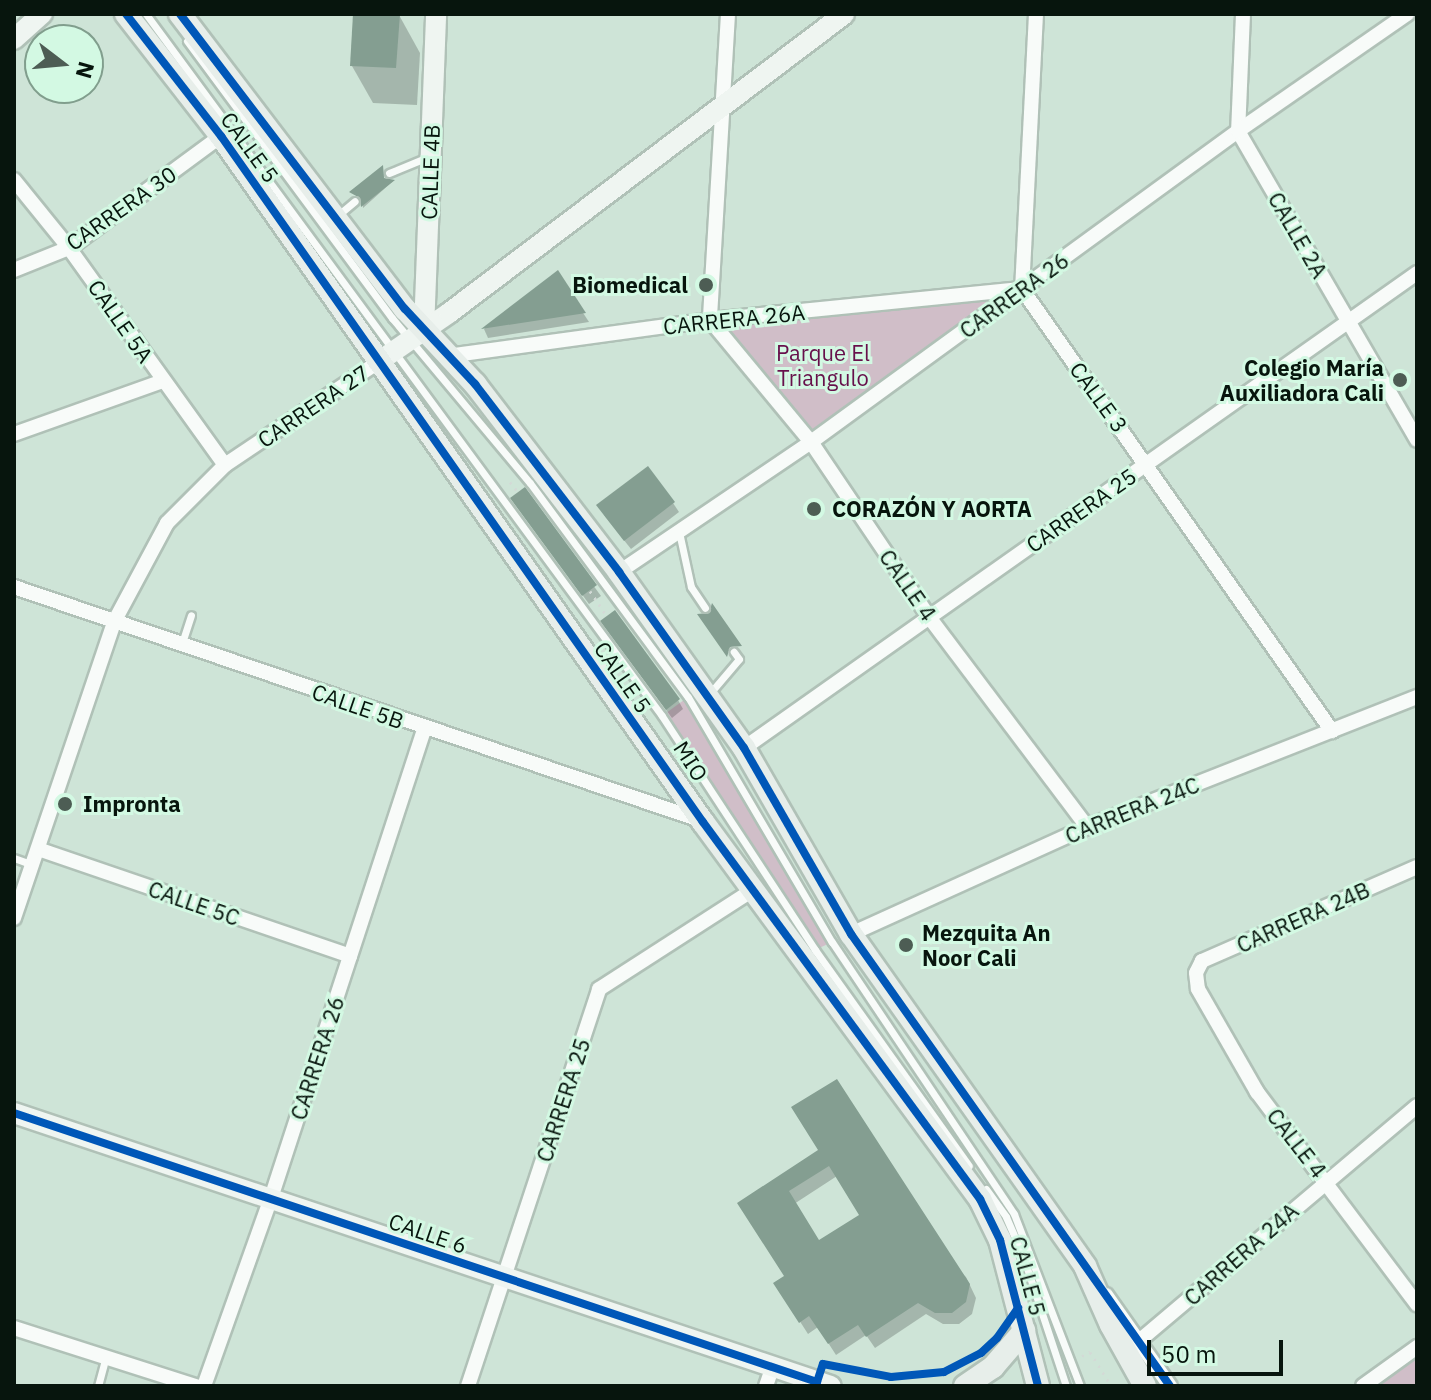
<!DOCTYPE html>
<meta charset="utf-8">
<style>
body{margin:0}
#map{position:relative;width:1431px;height:1400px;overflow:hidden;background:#cee4d7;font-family:"IBM Plex Sans",sans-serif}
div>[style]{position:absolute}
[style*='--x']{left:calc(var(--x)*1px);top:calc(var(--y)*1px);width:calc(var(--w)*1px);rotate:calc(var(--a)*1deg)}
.green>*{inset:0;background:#d0bec8}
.shadow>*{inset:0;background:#0003}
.building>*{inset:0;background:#849e91}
.path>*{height:3px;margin-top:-1.5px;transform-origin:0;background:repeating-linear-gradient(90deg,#d3dad6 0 2px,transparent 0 8px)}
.roads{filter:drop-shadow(2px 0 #b0c1b7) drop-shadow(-2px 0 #b0c1b7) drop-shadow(0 2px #b0c1b7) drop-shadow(0 -2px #b0c1b7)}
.lane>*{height:7px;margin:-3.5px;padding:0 3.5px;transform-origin:3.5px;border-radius:3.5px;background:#f8fbf9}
.street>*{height:14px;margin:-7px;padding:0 7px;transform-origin:7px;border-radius:7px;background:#f8fbf9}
.secondary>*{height:20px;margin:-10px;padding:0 10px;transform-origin:10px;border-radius:10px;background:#eff5f1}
.primary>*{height:22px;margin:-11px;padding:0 11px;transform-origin:11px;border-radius:11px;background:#e7eeea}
.cycleway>*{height:8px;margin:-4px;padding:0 4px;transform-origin:4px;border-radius:4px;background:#0057b8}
.dots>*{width:22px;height:22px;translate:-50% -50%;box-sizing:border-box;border:4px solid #d3f9e3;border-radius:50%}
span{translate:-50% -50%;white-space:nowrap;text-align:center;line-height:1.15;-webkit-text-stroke:6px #d3f9e3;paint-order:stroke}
.street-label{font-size:22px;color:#07150d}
.poi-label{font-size:22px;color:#07150d;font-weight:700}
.right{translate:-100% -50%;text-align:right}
.left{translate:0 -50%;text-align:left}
.park-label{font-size:22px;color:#67104b}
.frame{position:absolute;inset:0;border:16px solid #07150d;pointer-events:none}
.north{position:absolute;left:24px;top:24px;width:80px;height:80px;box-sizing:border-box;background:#d3f9e3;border:2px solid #819e8d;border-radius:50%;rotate:106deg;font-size:22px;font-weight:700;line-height:32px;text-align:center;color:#07150d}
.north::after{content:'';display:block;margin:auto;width:28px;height:36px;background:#4d5d54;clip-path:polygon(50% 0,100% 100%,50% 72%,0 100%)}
.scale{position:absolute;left:1147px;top:1340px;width:136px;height:36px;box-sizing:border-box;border:4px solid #07150d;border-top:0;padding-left:10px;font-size:24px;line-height:28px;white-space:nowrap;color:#07150d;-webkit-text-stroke:6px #d3f9e3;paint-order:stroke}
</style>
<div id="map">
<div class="green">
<i style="clip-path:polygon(1022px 289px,811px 442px,710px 320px)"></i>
<i style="clip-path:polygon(688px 697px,832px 942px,815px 950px,662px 716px)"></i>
<i style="clip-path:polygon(1417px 1347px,1417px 1386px,1363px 1386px)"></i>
</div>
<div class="shadow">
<i style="clip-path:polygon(355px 14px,399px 15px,420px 53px,417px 105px,373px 103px,352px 66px)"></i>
<i style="clip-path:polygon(383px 169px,384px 180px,393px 181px,363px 208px,362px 199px,351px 192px)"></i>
<i style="clip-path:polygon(557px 273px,589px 322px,488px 338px,484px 329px)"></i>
<i style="clip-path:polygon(524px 490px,601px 596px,589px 604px,518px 507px)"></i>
<i style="clip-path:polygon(673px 503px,679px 512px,631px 549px,604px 515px)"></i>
<i style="clip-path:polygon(608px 631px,678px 700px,683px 709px,672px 718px)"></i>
<i style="clip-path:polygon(evenodd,820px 1151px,966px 1277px,976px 1298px,972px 1314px,959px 1324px,943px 1324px,926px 1314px,875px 1348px,866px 1335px,836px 1355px,818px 1327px,808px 1334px,783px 1295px,786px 1277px,747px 1216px,820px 1151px,837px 1176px,862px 1216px,819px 1243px,794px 1204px,837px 1176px)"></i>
</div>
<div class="building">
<i style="clip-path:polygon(353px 14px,400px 14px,396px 68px,350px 66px)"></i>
<i style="clip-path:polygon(383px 165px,384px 178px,395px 180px,361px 207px,360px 198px,349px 192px)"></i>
<i style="clip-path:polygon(558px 270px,586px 313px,481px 329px)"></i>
<i style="clip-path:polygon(648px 466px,675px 502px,624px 541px,596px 505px)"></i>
<i style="clip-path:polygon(525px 487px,597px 585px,582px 596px,510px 498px)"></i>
<i style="clip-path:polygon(712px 603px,742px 646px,730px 647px,727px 657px,697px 614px,709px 613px)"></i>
<i style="clip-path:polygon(615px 610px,680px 699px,666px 710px,600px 621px)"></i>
<i style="clip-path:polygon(evenodd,837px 1079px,970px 1284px,966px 1302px,952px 1313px,935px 1313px,918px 1303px,866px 1337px,858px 1325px,828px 1344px,809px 1316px,799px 1323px,773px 1283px,784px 1276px,737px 1203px,818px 1150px,791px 1107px,837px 1079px,829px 1166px,859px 1215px,819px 1240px,789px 1191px,829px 1166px)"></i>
</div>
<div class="path">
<i style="--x:510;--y:482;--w:13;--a:51"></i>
<i style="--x:590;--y:591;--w:30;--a:56"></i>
<i style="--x:1082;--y:1356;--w:9;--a:-27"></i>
<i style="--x:1090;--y:1352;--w:40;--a:58"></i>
</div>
<div class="roads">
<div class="lane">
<i style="--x:146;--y:14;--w:871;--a:53.68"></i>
<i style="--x:662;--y:716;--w:280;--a:56.8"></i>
<i style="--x:815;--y:950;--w:265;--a:54.5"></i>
<i style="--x:187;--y:41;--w:345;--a:53.5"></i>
<i style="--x:392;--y:318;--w:215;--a:50.1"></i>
<i style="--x:530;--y:483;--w:266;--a:53.6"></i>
<i style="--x:688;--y:697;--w:284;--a:59.6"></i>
<i style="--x:832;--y:942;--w:327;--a:56.2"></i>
<i style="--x:1014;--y:1214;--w:184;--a:69"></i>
<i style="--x:389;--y:173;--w:42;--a:-22.3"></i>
<i style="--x:337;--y:216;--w:23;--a:-40"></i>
<i style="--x:679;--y:532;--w:56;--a:77.7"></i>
<i style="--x:691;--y:587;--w:25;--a:56"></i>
<i style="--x:182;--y:643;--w:29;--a:-72"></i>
<i style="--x:711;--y:692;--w:43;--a:-49.7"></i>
<i style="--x:739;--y:659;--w:9;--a:-126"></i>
<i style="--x:14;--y:858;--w:20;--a:20"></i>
<i style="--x:986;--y:1189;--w:34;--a:54"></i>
<i style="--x:1006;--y:1217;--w:43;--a:66.4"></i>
<i style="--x:1023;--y:1256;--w:137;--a:71.7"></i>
<i style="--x:98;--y:1386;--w:28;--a:-75"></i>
</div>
<div class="street">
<i style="--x:728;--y:14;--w:307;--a:93.4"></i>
<i style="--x:710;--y:320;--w:158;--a:50.4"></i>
<i style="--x:811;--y:442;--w:211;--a:56"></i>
<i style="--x:929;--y:617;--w:263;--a:53"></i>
<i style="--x:1036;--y:14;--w:275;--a:92.9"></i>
<i style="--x:1022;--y:289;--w:540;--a:54.96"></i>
<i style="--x:1243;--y:14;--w:117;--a:92.4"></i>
<i style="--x:1238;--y:131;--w:357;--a:59.9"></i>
<i style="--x:14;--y:180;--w:87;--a:51"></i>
<i style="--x:69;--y:248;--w:267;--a:54.3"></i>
<i style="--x:14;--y:270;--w:59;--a:-21.8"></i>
<i style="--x:69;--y:248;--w:189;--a:-36.4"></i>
<i style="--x:447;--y:356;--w:265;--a:-7.8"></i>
<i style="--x:710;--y:320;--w:313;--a:-5.7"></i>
<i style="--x:14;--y:434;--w:158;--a:-19.6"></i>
<i style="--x:619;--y:572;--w:232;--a:-34.1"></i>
<i style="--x:811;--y:442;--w:528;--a:-36.07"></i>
<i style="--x:1238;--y:131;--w:206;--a:-34.7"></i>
<i style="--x:14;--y:587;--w:728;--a:18.76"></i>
<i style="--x:744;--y:748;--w:824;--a:-35.21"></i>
<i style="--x:38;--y:849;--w:330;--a:18.9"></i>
<i style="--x:1417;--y:867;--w:235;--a:156.4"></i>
<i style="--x:1202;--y:961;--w:13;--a:117"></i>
<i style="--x:1196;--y:973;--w:16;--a:83"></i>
<i style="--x:1198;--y:989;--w:119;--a:60.2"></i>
<i style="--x:1257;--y:1092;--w:266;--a:53"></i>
<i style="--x:14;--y:918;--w:312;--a:-71.3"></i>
<i style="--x:114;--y:622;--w:112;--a:-61.8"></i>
<i style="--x:167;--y:523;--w:82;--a:-45"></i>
<i style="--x:225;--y:465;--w:184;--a:-33.9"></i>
<i style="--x:851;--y:934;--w:259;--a:-24.4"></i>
<i style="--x:1087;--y:827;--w:355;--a:-21.5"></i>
<i style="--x:1106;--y:1295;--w:111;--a:54.9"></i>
<i style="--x:14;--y:1328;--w:191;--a:17.7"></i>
<i style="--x:1139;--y:1341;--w:364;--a:-40.2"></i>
<i style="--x:204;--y:1386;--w:200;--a:-70.4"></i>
<i style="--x:271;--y:1198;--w:493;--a:-71.9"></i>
<i style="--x:468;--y:1386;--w:418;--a:-71.7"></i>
<i style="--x:599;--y:989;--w:184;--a:-32.8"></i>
<i style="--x:766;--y:1386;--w:18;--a:-71"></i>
<i style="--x:1363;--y:1386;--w:67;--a:-35.8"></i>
</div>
<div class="secondary">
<i style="--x:14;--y:39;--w:38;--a:-42"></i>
<i style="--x:424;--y:330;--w:316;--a:-87.8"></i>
<i style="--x:378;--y:362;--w:86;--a:-34.6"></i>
<i style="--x:449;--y:313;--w:495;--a:-37.1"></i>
<i style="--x:14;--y:1113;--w:861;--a:18.48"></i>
</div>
<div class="primary">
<i style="--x:126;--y:14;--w:155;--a:52.1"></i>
<i style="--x:221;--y:136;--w:838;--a:54.91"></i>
<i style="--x:703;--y:822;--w:468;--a:53.7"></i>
<i style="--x:980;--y:1199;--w:46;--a:64"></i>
<i style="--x:1000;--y:1240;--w:151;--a:75.4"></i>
<i style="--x:180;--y:14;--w:371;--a:52.7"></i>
<i style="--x:405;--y:309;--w:103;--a:47"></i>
<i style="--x:475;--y:384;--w:237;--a:52.5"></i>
<i style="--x:619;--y:572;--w:216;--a:54.6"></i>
<i style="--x:744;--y:748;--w:215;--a:60.1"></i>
<i style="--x:851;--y:934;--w:406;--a:54.8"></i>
<i style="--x:1085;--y:1266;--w:64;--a:66.2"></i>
<i style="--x:1111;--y:1325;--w:70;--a:60.9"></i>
<i style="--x:965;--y:1386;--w:34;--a:-34"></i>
<i style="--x:993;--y:1367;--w:48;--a:-49.3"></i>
</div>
</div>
<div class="cycleway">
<i style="--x:126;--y:14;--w:155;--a:52.1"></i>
<i style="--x:221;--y:136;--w:838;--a:54.91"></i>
<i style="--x:703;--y:822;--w:468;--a:53.7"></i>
<i style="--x:980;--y:1199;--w:46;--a:64"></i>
<i style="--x:1000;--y:1240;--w:151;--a:75.4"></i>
<i style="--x:180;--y:14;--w:371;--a:52.7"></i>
<i style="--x:405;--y:309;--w:103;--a:47"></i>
<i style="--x:475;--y:384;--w:237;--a:52.5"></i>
<i style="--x:619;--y:572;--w:216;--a:54.6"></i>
<i style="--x:744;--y:748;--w:215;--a:60.1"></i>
<i style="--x:851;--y:934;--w:553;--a:54.79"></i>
<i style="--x:14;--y:1113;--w:847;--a:18.52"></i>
<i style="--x:817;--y:1382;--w:19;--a:-72"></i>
<i style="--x:823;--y:1364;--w:69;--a:10.8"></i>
<i style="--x:891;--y:1377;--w:53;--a:-5.4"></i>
<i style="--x:944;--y:1372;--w:42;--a:-27.2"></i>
<i style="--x:981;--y:1353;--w:22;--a:-43"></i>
<i style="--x:997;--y:1338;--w:37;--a:-55"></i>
</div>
<div class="dots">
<i style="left:706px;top:285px;background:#4d5d54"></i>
<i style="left:1400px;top:380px;background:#4d5d54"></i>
<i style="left:814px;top:509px;background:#4d5d54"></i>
<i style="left:65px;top:804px;background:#4d5d54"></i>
<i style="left:906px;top:945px;background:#4d5d54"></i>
</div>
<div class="street-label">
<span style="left:250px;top:147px;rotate:54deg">CALLE 5</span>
<span style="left:430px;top:172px;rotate:-88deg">CALLE 4B</span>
<span style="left:121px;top:208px;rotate:-35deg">CARRERA 30</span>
<span style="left:1298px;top:235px;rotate:60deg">CALLE 2A</span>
<span style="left:1014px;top:295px;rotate:-36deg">CARRERA 26</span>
<span style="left:734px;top:319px;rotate:-6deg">CARRERA 26A</span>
<span style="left:121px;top:321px;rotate:55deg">CALLE 5A</span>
<span style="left:1099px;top:397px;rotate:54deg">CALLE 3</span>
<span style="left:313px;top:406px;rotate:-34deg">CARRERA 27</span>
<span style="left:1081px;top:510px;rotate:-35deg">CARRERA 25</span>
<span style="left:908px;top:585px;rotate:55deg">CALLE 4</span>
<span style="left:623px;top:677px;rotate:55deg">CALLE 5</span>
<span style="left:358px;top:706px;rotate:19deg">CALLE 5B</span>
<span style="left:691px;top:761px;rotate:57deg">MIO</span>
<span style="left:1132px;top:810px;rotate:-22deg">CARRERA 24C</span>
<span style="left:194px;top:903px;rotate:19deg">CALLE 5C</span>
<span style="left:1303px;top:917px;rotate:-24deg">CARRERA 24B</span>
<span style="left:317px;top:1058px;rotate:-72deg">CARRERA 26</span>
<span style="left:563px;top:1100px;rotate:-72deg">CARRERA 25</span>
<span style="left:1297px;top:1143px;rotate:52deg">CALLE 4</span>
<span style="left:428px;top:1233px;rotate:19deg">CALLE 6</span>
<span style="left:1241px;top:1254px;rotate:-41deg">CARRERA 24A</span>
<span style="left:1028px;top:1276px;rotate:75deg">CALLE 5</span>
</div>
<div class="poi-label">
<span class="right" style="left:688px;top:285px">Biomedical</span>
<span class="right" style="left:1384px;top:380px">Colegio María<br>Auxiliadora Cali</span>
<span class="left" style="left:832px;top:509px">CORAZÓN Y AORTA</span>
<span class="left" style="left:83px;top:804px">Impronta</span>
<span class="left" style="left:922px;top:945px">Mezquita An<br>Noor Cali</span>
</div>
<div class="park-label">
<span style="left:823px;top:365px">Parque El<br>Triangulo</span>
</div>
<div class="frame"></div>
<div class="north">N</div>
<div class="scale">50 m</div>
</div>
